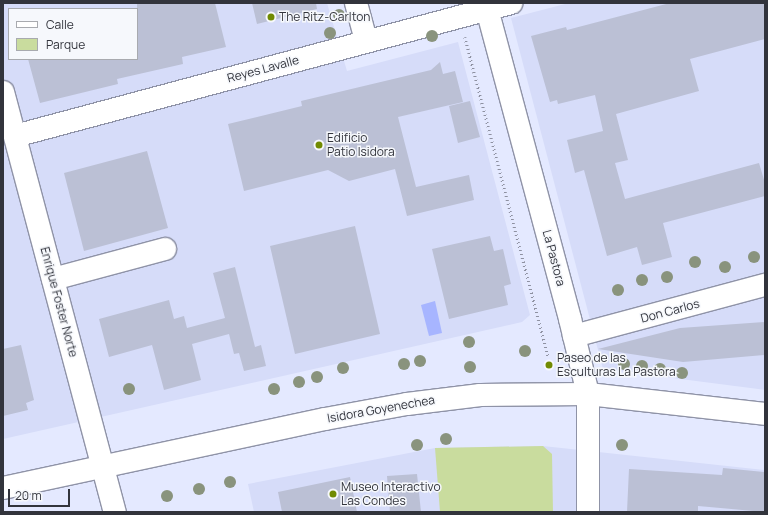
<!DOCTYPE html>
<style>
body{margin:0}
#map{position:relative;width:768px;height:515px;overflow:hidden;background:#e4e9ff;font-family:Manrope,sans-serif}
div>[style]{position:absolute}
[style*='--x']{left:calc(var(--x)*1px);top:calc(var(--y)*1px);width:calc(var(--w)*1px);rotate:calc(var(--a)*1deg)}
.built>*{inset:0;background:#d6dcf9}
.green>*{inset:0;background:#c9dc9e}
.water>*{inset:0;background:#a7b5ff}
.building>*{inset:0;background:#bbc0d5}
.path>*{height:2.5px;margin-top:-1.25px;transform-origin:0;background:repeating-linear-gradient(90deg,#8e91a1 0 1px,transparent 0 4px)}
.roads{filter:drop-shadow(1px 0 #8f93a7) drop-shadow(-1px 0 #8f93a7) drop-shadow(0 1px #8f93a7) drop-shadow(0 -1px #8f93a7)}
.minor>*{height:22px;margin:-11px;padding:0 11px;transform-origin:11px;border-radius:11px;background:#fff}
.trees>*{width:12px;height:12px;margin:-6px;border-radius:50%;background:#89937d}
.dots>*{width:11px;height:11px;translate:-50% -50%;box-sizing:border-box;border:2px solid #f6f8fc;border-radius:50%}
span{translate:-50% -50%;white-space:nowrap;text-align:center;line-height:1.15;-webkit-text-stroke:3px #f6f8fc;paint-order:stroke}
.poi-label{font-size:12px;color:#32343c}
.left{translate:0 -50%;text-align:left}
.street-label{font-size:12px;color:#32343c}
.frame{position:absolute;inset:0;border:4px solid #32343c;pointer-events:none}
.legend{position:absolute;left:8px;top:8px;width:130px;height:52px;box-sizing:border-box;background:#f6f8fc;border:1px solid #a8aaaf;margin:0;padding:5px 7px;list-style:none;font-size:12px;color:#32343c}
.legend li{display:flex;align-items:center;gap:8px;height:20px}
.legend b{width:20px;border:1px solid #a8aaaf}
.scale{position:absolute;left:8px;top:489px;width:62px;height:18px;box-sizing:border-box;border:2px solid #32343c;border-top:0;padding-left:5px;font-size:12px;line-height:14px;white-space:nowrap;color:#32343c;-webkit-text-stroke:3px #f6f8fc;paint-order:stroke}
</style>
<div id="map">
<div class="built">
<i style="clip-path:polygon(evenodd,3px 3px,327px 3px,347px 71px,458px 42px,530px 315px,522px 322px,3px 439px,3px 3px,9px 9px,137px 9px,137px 59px,9px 59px,9px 9px)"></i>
<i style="clip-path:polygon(569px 3px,765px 3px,765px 390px,603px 369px,511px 18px)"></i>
<i style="clip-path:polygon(543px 446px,765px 470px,765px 512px,254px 512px,248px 484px,435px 448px)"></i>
</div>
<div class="green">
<i style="clip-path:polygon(543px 446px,552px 454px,553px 512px,440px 512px,435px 448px)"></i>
</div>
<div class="water">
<i style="clip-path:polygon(435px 301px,442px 333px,429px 336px,421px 305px)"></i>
</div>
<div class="building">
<i style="clip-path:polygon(137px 3px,215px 3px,226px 47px,182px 57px,183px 64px,117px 79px,118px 84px,40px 103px,28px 59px,137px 59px)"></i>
<i style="clip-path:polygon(252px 3px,316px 3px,317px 9px,257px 24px)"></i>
<i style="clip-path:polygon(670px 3px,765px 3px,765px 39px,690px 59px,699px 91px,616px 114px,628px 160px,615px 163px,625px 199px,759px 163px,765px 183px,765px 196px,663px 223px,672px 257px,642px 265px,637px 247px,607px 256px,584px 170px,575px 173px,567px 140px,603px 131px,595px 95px,558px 104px,557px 100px,550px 102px,531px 36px,566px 27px,567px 30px)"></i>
<i style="clip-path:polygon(440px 62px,443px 74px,455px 71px,463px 102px,398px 117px,416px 187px,469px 175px,474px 200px,407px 216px,395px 169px,349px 181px,328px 170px,244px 191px,228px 124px,302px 106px,301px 101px,431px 70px)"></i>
<i style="clip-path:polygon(470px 101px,480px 137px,458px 143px,449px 106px)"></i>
<i style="clip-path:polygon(147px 151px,168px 228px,84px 251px,64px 173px)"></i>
<i style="clip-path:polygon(355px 226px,380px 334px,295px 354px,270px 246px)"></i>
<i style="clip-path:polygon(490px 236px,494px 251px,503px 249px,511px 284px,504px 286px,508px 305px,449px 319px,432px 249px)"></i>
<i style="clip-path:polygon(235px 267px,255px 347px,261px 345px,266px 366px,244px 371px,239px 353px,234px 354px,229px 334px,192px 344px,201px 380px,164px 390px,152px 345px,109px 357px,99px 319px,169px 300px,174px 319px,184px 316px,187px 328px,225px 318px,213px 273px)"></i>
<i style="clip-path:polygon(765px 322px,765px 355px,683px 362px,598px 349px,680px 328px)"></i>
<i style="clip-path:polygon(21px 345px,34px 400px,26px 403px,28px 410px,3px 416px,3px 349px)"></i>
<i style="clip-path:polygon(723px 468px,765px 472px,765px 512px,698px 506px,698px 512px,627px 512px,629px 469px,722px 475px)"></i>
<i style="clip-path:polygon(417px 474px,421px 512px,390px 512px,387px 476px)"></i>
<i style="clip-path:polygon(350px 477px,357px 512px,282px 512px,278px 492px)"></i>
</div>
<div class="path">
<i style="--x:465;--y:37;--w:330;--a:75.4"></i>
<i style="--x:601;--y:358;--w:8;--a:0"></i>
</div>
<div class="roads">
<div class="minor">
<i style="--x:356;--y:3;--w:39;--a:75"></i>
<i style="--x:487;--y:9;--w:321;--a:75"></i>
<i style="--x:570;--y:319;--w:77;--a:76.5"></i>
<i style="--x:588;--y:394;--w:118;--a:90"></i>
<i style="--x:3;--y:92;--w:435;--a:75.1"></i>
<i style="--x:15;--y:136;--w:514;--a:-15.01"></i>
<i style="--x:53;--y:279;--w:116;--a:-15"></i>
<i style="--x:574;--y:336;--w:198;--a:-15"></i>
<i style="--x:3;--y:488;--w:329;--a:-12.1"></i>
<i style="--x:325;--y:419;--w:83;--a:-10.4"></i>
<i style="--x:407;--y:404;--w:74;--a:-7"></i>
<i style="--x:480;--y:395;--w:108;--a:-0.5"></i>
<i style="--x:588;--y:394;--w:178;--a:6.4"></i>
</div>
</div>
<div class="trees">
<i style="left:339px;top:15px"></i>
<i style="left:330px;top:33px"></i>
<i style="left:432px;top:36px"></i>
<i style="left:754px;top:257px"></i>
<i style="left:695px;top:262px"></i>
<i style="left:725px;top:267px"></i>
<i style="left:667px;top:277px"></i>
<i style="left:642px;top:280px"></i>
<i style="left:618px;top:290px"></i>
<i style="left:469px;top:342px"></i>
<i style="left:525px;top:351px"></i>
<i style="left:420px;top:361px"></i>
<i style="left:404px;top:364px"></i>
<i style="left:624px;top:364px"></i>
<i style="left:642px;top:366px"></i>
<i style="left:470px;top:367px"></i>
<i style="left:343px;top:368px"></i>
<i style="left:660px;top:369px"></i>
<i style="left:682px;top:373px"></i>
<i style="left:317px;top:377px"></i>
<i style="left:299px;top:382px"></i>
<i style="left:129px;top:389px"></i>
<i style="left:274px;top:389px"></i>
<i style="left:446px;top:439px"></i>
<i style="left:417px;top:445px"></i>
<i style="left:622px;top:445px"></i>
<i style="left:230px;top:482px"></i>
<i style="left:199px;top:489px"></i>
<i style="left:167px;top:496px"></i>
</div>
<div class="dots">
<i style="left:271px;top:17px;background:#718b02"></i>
<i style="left:319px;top:145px;background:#718b02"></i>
<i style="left:549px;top:365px;background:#718b02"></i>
<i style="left:333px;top:494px;background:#718b02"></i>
</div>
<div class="poi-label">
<span class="left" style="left:279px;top:17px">The Ritz-Carlton</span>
<span class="left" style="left:327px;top:145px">Edificio<br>Patio Isidora</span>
<span class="left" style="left:557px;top:365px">Paseo de las<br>Esculturas La Pastora</span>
<span class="left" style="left:341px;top:494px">Museo Interactivo<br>Las Condes</span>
</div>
<div class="street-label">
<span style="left:263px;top:69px;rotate:-15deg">Reyes Lavalle</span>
<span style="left:554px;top:258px;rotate:75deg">La Pastora</span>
<span style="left:59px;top:302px;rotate:75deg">Enrique Foster Norte</span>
<span style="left:670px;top:311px;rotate:-15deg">Don Carlos</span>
<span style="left:381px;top:409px;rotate:-10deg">Isidora Goyenechea</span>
</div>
<div class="frame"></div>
<ul class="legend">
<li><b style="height:5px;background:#fff"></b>Calle</li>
<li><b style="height:11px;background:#c9dc9e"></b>Parque</li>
</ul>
<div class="scale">20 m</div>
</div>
